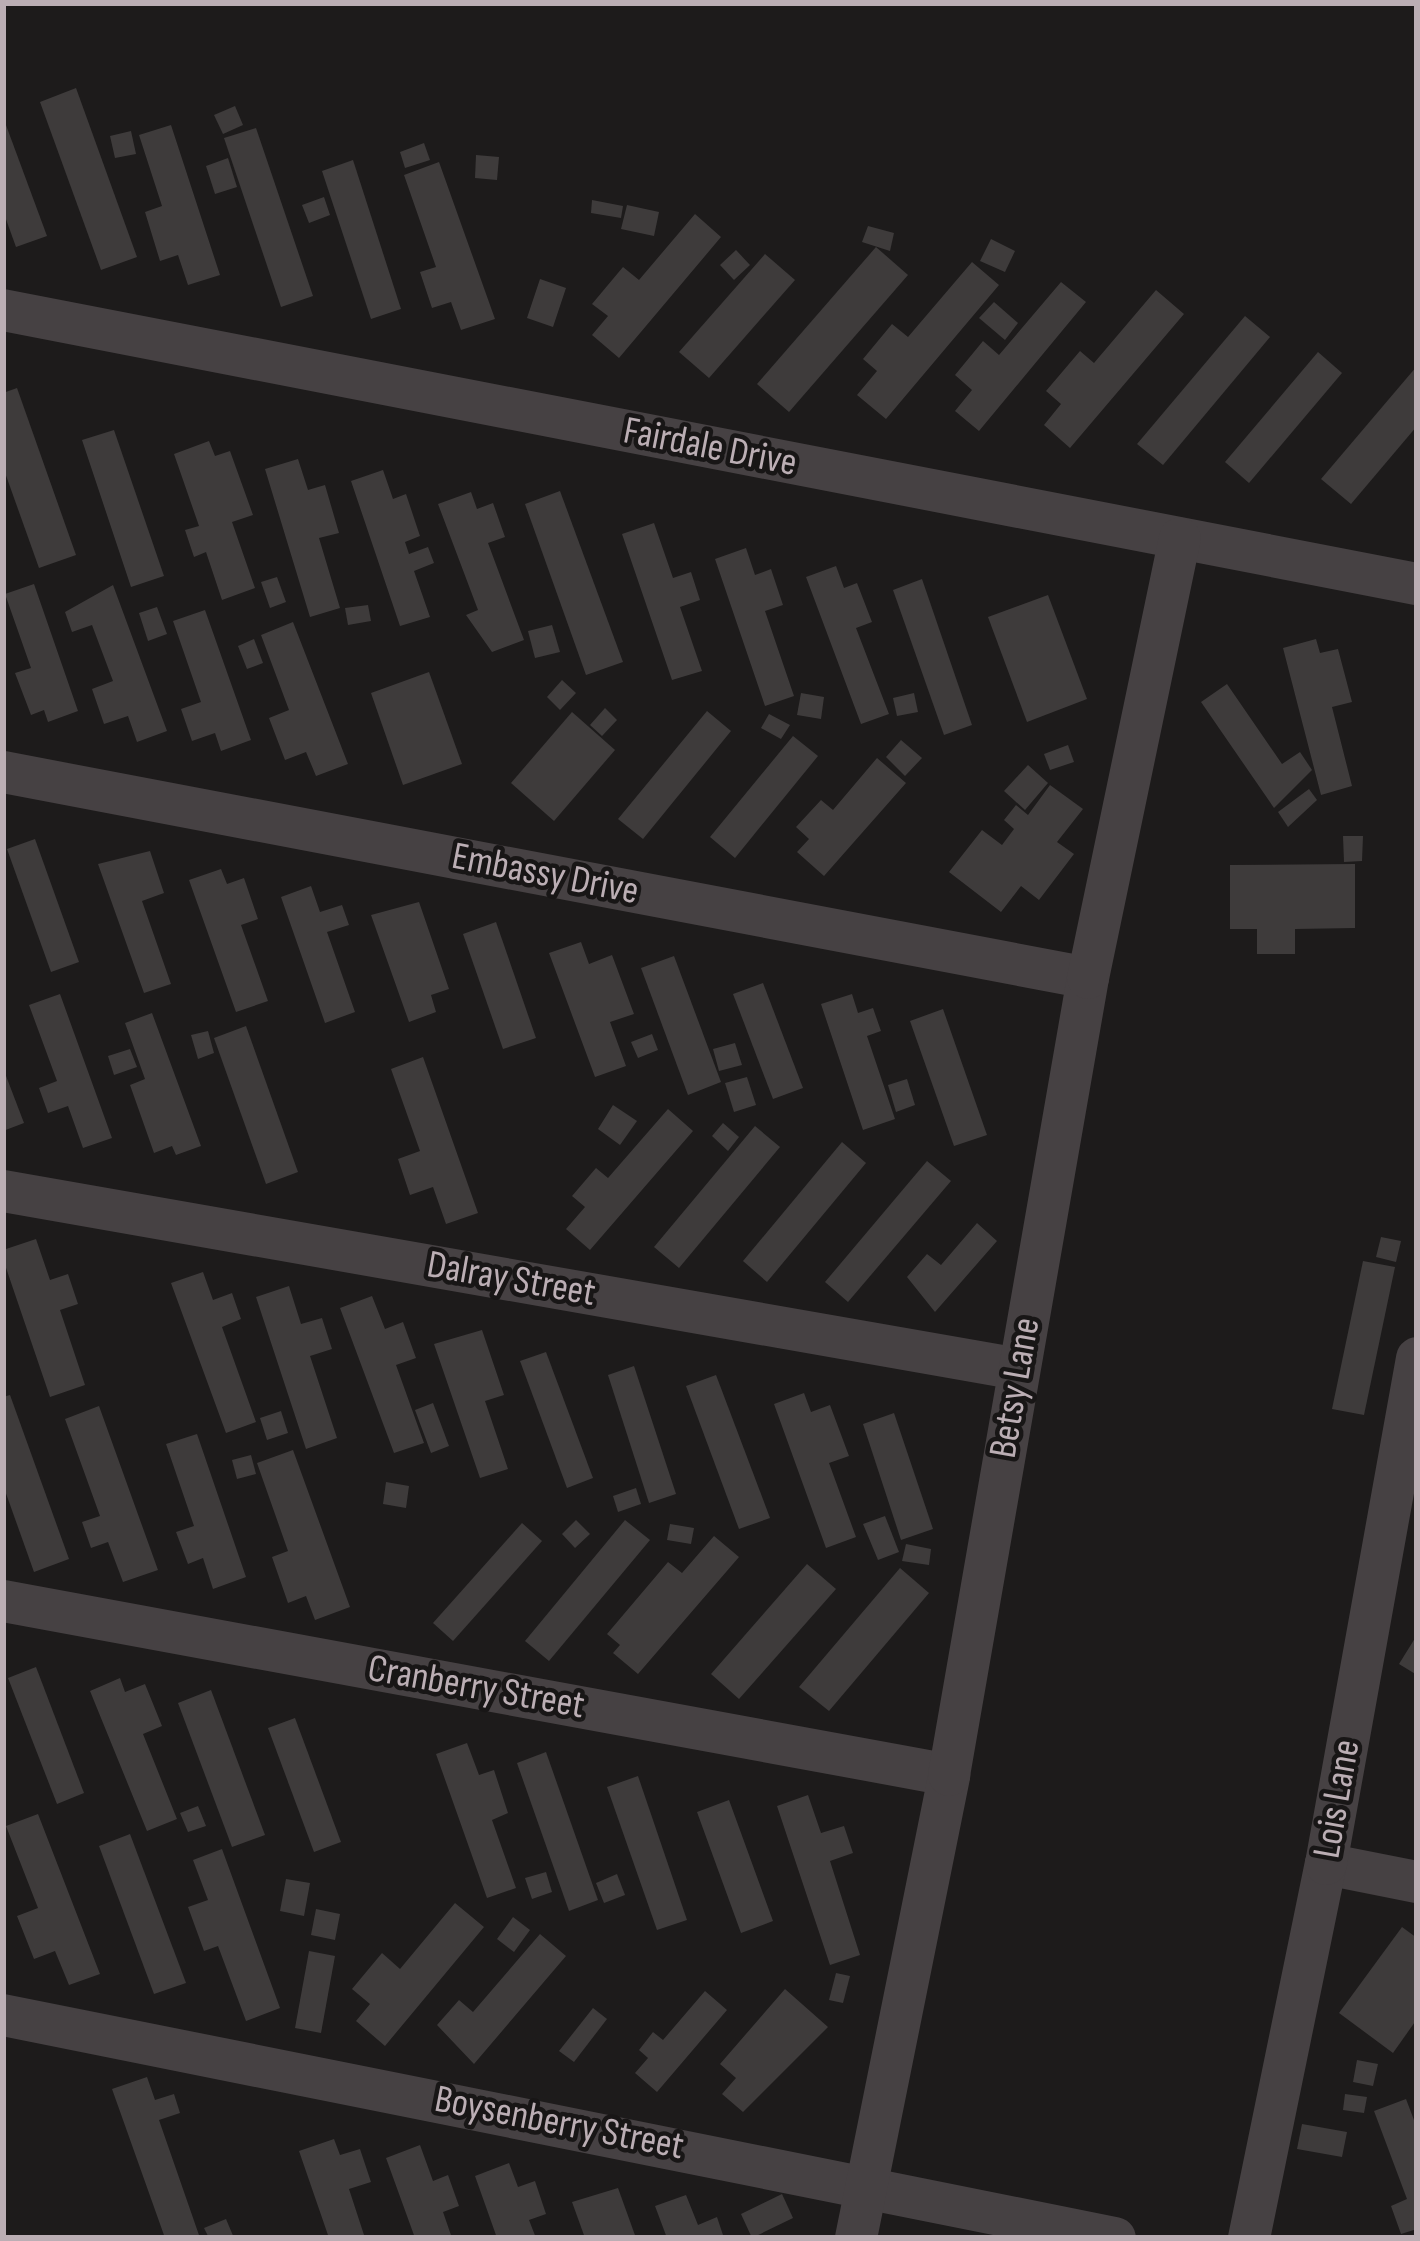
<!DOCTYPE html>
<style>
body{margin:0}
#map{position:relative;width:1420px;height:2241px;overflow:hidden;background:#1d1b1b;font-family:"Sofia Sans Condensed",sans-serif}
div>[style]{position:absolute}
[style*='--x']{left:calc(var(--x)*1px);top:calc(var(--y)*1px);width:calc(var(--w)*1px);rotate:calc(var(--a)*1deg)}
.building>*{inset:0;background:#3e3b3b}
.minor>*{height:42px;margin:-21px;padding:0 21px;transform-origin:21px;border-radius:21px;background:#464143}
span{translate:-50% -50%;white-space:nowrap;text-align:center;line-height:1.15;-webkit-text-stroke:9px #181616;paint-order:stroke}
.street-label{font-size:39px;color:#bbaeb4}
.frame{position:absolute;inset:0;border:6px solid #bbaeb4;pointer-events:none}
</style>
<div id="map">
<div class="building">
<i style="clip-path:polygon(76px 88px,137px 257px,101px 270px,40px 102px)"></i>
<i style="clip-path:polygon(235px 106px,243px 125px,223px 134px,214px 115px)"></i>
<i style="clip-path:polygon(3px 117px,47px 236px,16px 247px,3px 211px)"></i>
<i style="clip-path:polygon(171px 125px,220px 275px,188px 285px,178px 255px,160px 261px,145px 212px,162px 206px,139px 135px)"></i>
<i style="clip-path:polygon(256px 128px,313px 296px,281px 307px,224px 138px)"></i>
<i style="clip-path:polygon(131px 131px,136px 154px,115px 158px,110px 136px)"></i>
<i style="clip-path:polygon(424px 143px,430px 160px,405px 168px,400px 152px)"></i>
<i style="clip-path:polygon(476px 155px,499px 157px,497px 180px,475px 178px)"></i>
<i style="clip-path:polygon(228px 158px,237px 187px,215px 194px,206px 166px)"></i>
<i style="clip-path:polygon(353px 160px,401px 309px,371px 319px,322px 171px)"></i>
<i style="clip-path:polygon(439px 162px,495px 319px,461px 330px,451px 302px,432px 308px,420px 272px,436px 267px,404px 175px)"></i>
<i style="clip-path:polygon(324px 197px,330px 215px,309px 223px,302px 205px)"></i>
<i style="clip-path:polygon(592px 200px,623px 206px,621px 218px,591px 213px)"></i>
<i style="clip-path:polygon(627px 205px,659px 212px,654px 236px,621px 229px)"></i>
<i style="clip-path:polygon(695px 214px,721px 237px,619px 358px,592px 335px,608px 316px,592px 304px,623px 267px,639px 280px)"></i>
<i style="clip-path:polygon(868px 226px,894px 233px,890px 251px,862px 242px)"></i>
<i style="clip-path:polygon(991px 239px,1015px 251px,1005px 272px,980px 261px)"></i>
<i style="clip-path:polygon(876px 247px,908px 275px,789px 412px,757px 384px)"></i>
<i style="clip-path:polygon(736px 250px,750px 265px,734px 280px,720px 265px)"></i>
<i style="clip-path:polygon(765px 254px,795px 280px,709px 378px,679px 352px)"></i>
<i style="clip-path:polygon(972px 262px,999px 285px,886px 419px,857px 395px,877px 371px,863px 359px,892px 324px,908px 337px)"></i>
<i style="clip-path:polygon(540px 279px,566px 288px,553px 327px,527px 318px)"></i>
<i style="clip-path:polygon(1061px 282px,1086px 302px,979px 431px,955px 411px,972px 390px,955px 375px,983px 341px,999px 355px)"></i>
<i style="clip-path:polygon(1156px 290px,1184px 314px,1070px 448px,1044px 425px,1061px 404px,1046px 391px,1080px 351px,1094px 363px)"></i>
<i style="clip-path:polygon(994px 302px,1018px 323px,1005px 340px,979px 318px)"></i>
<i style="clip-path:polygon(1245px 316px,1270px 337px,1163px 465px,1137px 444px)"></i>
<i style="clip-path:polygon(1318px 352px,1342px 373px,1249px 483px,1225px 462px)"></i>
<i style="clip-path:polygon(1417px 366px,1417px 426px,1351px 504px,1321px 479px)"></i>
<i style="clip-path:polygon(17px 388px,76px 555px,39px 568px,3px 467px,3px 393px)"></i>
<i style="clip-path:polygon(114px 430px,164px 576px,131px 587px,82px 440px)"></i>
<i style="clip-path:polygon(209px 441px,215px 456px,230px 451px,253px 515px,232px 522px,255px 588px,222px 600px,206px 552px,194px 557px,185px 530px,199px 526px,174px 454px)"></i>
<i style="clip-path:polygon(298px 459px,308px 490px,325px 485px,339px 533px,319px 538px,340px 608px,310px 617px,265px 469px)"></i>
<i style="clip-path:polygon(383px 470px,393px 499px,406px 494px,420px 536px,405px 542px,409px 554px,428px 547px,434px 563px,414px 571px,430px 617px,400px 626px,351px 481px)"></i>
<i style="clip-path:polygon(560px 491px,623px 662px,586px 675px,525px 504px)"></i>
<i style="clip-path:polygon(471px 492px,477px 509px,493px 503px,505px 537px,488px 543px,524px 640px,492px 652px,466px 615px,478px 610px,438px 504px)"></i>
<i style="clip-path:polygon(654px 523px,673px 578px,691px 572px,700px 600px,680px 607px,702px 671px,672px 680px,622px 534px)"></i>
<i style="clip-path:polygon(746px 548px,755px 575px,771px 569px,783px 605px,765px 611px,794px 696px,765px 706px,715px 559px)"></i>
<i style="clip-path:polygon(836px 566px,844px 588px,857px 583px,872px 622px,856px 628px,889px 714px,861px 724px,806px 577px)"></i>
<i style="clip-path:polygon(277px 577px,286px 602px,270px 608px,261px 582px)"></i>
<i style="clip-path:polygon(922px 579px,972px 725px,944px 735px,893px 590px)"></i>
<i style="clip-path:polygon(34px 584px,78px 711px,48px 722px,44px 710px,31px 715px,15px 673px,31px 668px,5px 594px)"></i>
<i style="clip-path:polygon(113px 585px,167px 731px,137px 742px,128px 716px,104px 724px,92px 689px,113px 681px,92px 625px,72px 632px,65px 612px)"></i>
<i style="clip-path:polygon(1048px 595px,1087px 699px,1027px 722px,988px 617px)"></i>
<i style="clip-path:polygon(368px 605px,371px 621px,348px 625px,345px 608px)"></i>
<i style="clip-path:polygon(157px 607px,167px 634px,148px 641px,139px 613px)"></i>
<i style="clip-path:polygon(205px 610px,251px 740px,221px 751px,215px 733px,192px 741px,181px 709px,201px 702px,173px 621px)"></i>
<i style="clip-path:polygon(293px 622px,348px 764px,316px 776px,306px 752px,285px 760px,269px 718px,289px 710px,261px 635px)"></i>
<i style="clip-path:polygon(552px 625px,560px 652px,535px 658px,528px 631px)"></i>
<i style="clip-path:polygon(254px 639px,263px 663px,247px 669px,238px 646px)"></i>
<i style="clip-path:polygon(1316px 639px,1320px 653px,1338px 649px,1352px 702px,1332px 707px,1352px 786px,1321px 795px,1283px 648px)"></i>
<i style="clip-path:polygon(429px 672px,462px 764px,403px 785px,371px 693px)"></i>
<i style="clip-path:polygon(562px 680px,576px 693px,560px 710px,547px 697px)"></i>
<i style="clip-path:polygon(1227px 684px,1282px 764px,1300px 752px,1312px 770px,1274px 808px,1201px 702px)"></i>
<i style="clip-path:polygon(801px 693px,824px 697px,821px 719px,797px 715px)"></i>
<i style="clip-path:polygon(914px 693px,918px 712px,897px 716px,893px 698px)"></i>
<i style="clip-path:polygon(605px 708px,617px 720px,602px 736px,590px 725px)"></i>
<i style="clip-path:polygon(707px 711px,731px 731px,643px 839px,618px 819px)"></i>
<i style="clip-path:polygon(572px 712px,615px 750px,554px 821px,511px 783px)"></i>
<i style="clip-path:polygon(769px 714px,790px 725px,781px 739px,761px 728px)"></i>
<i style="clip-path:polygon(793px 736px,818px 756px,735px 858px,710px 837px)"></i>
<i style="clip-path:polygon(901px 740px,922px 758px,905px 776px,886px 757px)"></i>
<i style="clip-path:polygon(1068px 745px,1074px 762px,1050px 770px,1044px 754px)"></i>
<i style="clip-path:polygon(877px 758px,906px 783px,824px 876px,797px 852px,809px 839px,796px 827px,821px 800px,833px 810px)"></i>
<i style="clip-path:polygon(1028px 765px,1048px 783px,1025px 810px,1004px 791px)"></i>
<i style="clip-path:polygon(1050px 785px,1083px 809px,1057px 842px,1074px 854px,1039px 900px,1021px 886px,1001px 912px,949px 872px,982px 830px,1002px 845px,1014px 829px,1004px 820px,1016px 805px,1028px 815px)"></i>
<i style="clip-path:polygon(1309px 789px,1317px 800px,1288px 827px,1278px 812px)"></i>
<i style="clip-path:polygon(1343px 836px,1363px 836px,1362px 861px,1344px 862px)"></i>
<i style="clip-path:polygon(35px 839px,79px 962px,51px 972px,7px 849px)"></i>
<i style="clip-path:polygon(150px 851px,164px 893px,142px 901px,171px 984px,144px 993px,98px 864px)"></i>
<i style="clip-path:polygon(1355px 864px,1355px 928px,1295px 929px,1295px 954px,1257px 954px,1257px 929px,1230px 929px,1230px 865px)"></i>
<i style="clip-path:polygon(221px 869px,227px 884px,244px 878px,258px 919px,241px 925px,268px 1001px,236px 1012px,189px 880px)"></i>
<i style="clip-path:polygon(311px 886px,320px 912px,342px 905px,349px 925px,327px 932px,355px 1012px,325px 1023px,281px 897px)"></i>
<i style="clip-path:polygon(419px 902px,449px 989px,431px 995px,436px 1012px,409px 1022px,371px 915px)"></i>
<i style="clip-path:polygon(496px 922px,536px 1038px,503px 1049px,463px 934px)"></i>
<i style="clip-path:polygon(581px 942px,589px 964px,612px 955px,634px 1014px,610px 1022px,626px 1066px,595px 1077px,549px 953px)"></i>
<i style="clip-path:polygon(674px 956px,721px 1082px,688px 1095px,641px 968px)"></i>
<i style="clip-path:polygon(763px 983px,803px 1088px,773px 1099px,733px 994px)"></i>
<i style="clip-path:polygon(60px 994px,112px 1138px,83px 1148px,68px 1106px,48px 1113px,39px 1088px,57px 1081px,29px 1005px)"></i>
<i style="clip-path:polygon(852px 994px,858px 1013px,873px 1008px,881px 1031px,867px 1036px,895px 1119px,863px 1130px,821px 1004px)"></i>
<i style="clip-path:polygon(943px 1009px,987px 1135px,954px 1146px,910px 1021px)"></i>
<i style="clip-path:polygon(152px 1013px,201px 1146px,176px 1155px,172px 1146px,154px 1153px,130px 1085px,145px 1079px,125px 1023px)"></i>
<i style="clip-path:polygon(246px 1026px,298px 1172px,266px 1184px,214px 1038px)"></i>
<i style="clip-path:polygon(208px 1031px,214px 1053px,198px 1059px,191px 1035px)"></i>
<i style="clip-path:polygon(652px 1034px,658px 1050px,638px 1058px,631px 1042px)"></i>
<i style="clip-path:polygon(735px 1043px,742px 1065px,719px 1071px,713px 1049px)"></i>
<i style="clip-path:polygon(130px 1049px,137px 1067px,114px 1075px,108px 1056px)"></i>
<i style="clip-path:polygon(423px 1057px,478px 1213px,446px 1224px,433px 1187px,410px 1195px,398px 1159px,420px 1151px,391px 1069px)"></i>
<i style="clip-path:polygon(3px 1068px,24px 1123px,3px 1131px)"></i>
<i style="clip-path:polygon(747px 1077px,756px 1105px,734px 1112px,725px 1083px)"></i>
<i style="clip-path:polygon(907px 1079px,915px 1105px,896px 1112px,888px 1085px)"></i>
<i style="clip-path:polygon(613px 1105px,637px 1121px,620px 1145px,598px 1129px)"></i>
<i style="clip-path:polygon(668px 1109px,693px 1131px,590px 1250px,566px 1229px,585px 1207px,572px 1196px,596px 1168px,608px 1178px)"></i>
<i style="clip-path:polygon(723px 1123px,739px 1137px,728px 1151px,712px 1136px)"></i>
<i style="clip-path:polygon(755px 1126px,780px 1147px,679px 1268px,654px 1247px)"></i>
<i style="clip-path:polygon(842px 1142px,866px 1163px,767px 1282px,743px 1261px)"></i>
<i style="clip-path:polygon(927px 1161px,951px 1181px,848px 1302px,825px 1282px)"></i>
<i style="clip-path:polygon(977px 1223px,997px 1241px,935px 1312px,907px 1277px,927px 1254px,941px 1265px)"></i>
<i style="clip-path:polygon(1381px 1237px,1401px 1241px,1396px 1262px,1376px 1257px)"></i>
<i style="clip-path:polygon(36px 1239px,50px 1280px,68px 1274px,78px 1304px,60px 1310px,85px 1385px,50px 1397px,3px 1259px,3px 1250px)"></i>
<i style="clip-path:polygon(1363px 1261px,1395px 1267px,1364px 1415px,1332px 1409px)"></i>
<i style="clip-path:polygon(203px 1272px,213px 1300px,232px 1293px,241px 1319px,222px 1327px,256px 1422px,226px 1433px,171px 1283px)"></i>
<i style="clip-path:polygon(289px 1286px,301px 1324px,322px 1318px,332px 1349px,310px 1356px,337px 1438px,306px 1449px,256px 1297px)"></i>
<i style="clip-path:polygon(372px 1296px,385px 1329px,403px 1322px,416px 1358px,396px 1365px,424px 1443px,394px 1453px,340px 1308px)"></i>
<i style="clip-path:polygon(482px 1330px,504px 1395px,485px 1401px,508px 1469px,480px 1478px,434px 1344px)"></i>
<i style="clip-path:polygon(546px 1352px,593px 1478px,567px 1488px,520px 1361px)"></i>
<i style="clip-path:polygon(634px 1366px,676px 1494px,649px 1503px,608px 1375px)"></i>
<i style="clip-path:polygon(716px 1375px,770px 1518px,739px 1529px,686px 1386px)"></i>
<i style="clip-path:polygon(804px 1393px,811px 1412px,830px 1405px,849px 1456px,829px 1463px,856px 1537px,826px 1548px,774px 1404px)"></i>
<i style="clip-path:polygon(10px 1395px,69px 1559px,34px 1572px,3px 1485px,3px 1397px)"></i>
<i style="clip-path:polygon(433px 1403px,449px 1446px,431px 1453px,415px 1410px)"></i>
<i style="clip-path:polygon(99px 1406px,158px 1570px,123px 1582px,108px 1542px,91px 1548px,82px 1522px,100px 1516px,65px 1419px)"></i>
<i style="clip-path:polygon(281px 1411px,288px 1433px,267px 1440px,260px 1418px)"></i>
<i style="clip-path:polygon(894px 1413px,933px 1529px,901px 1540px,863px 1424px)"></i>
<i style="clip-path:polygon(197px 1434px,246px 1577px,213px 1589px,203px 1558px,188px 1564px,176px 1532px,194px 1526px,166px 1444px)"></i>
<i style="clip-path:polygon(293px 1450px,350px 1607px,315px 1620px,306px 1596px,288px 1603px,272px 1557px,288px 1551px,257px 1463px)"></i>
<i style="clip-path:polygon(251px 1455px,256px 1474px,237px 1479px,232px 1460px)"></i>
<i style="clip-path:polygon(386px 1482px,409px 1486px,406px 1508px,383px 1504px)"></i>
<i style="clip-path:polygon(636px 1488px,641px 1504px,618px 1512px,613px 1496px)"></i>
<i style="clip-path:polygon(885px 1516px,899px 1552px,878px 1560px,863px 1524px)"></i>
<i style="clip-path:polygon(576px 1520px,590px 1534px,575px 1548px,562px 1534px)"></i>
<i style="clip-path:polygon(625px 1520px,650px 1540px,549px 1661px,525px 1641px)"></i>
<i style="clip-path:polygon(522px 1523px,542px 1541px,453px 1641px,433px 1623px)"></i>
<i style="clip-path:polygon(670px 1524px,694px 1528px,691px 1544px,667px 1540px)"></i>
<i style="clip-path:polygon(714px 1536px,739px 1557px,638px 1674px,613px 1653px,620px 1645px,607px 1634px,668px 1562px,682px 1573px)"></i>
<i style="clip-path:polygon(906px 1544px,931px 1549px,929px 1565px,902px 1561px)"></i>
<i style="clip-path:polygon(807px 1564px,836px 1589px,739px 1699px,711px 1674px)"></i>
<i style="clip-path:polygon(900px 1568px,929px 1593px,829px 1711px,799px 1687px)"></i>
<i style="clip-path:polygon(1417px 1635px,1417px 1675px,1399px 1664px)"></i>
<i style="clip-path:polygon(36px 1667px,84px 1793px,57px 1804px,8px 1678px)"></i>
<i style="clip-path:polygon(120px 1678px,125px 1692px,145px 1684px,162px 1726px,143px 1734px,177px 1819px,147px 1831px,90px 1691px)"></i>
<i style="clip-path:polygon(211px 1690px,265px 1835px,232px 1847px,178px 1703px)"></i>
<i style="clip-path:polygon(295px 1718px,341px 1842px,314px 1852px,268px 1728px)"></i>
<i style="clip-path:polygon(467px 1743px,479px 1775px,494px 1770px,508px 1813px,492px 1820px,516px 1888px,487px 1898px,436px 1754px)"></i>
<i style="clip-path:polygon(546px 1752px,598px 1900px,569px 1911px,517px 1763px)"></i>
<i style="clip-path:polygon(638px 1776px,687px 1920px,657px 1930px,607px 1787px)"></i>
<i style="clip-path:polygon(808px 1795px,821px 1833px,844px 1826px,853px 1853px,830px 1861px,860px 1955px,830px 1965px,777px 1806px)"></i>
<i style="clip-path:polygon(729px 1800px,773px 1921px,741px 1933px,697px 1812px)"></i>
<i style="clip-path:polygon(198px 1806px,206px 1826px,188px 1832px,180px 1813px)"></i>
<i style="clip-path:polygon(38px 1814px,100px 1974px,69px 1985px,55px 1951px,34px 1959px,17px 1916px,38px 1908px,6px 1826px)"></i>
<i style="clip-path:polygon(130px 1834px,186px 1983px,154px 1994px,99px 1846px)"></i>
<i style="clip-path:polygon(222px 1849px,280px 2008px,246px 2021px,218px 1946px,204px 1951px,188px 1907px,208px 1900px,193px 1860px)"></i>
<i style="clip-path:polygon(546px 1872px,552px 1892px,532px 1899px,525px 1878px)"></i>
<i style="clip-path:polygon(617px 1874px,625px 1895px,604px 1903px,596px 1883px)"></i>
<i style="clip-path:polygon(286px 1879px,310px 1883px,304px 1916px,280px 1911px)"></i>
<i style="clip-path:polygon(455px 1903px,484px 1927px,385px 2046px,356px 2021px,370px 2004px,352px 1989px,382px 1953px,400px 1969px)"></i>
<i style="clip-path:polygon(316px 1909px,340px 1914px,335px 1940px,311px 1935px)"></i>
<i style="clip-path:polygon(513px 1917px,530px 1930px,514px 1952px,497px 1939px)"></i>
<i style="clip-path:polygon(1402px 1927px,1417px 1938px,1417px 2019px,1393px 2053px,1339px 2013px)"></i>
<i style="clip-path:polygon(540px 1934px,566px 1956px,474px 2064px,437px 2025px,459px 2000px,473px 2012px)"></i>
<i style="clip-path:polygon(309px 1951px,335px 1956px,321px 2033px,295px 2028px)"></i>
<i style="clip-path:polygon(836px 1973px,850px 1976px,843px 2003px,829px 2000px)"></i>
<i style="clip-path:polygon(785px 1989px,828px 2027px,743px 2112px,722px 2094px,736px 2078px,720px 2064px)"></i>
<i style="clip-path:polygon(705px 1991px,727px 2010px,657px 2092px,635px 2073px,648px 2058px,639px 2050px,653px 2032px,663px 2040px)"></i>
<i style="clip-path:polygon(593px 2008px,607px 2019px,574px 2062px,559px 2051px)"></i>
<i style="clip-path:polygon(1357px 2060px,1378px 2064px,1373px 2086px,1353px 2082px)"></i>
<i style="clip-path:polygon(147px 2077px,155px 2100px,174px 2094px,180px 2113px,159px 2120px,200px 2238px,165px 2238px,112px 2089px)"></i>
<i style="clip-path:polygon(1345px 2094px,1367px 2097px,1364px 2113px,1343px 2110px)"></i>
<i style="clip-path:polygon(1406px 2099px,1417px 2128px,1417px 2229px,1401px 2234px,1391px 2206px,1407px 2199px,1374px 2111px)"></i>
<i style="clip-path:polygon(1302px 2124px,1347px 2132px,1342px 2157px,1297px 2149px)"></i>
<i style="clip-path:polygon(334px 2139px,340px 2155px,360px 2149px,371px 2182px,349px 2189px,365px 2238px,329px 2238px,299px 2151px)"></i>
<i style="clip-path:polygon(420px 2145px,433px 2181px,448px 2175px,459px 2206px,443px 2212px,452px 2238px,415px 2238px,386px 2158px)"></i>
<i style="clip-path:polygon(509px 2163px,518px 2187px,535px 2181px,546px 2214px,529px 2220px,536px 2238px,497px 2238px,475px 2176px)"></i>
<i style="clip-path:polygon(618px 2188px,636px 2238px,585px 2238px,572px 2202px)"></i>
<i style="clip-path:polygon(782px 2194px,793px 2218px,752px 2238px,741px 2214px)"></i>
<i style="clip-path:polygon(686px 2195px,698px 2225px,717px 2217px,724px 2238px,667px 2238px,655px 2206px)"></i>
<i style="clip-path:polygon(226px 2219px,234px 2238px,209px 2238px,204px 2228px)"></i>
</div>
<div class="minor">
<i style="--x:3;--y:310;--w:1440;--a:10.97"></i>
<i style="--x:3;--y:772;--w:1104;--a:10.75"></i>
<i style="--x:3;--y:1191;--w:1031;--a:9.94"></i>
<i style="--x:3;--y:1601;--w:962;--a:10.42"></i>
<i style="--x:1326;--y:1864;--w:93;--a:11.2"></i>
<i style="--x:3;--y:2015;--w:1134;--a:11.34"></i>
<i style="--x:856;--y:2238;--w:472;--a:-78.6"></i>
<i style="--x:949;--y:1775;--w:809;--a:-80.11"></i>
<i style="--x:1088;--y:978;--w:449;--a:-78.2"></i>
<i style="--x:1249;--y:2238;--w:382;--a:-78.4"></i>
<i style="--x:1326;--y:1864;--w:514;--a:-79.8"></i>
</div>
<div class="street-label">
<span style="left:710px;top:448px;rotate:11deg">Fairdale Drive</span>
<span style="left:545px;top:875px;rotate:11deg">Embassy Drive</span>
<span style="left:511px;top:1280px;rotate:10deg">Dalray Street</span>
<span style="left:1016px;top:1388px;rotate:-80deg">Betsy Lane</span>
<span style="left:476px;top:1688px;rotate:10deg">Cranberry Street</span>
<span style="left:1338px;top:1799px;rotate:-80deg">Lois Lane</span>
<span style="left:559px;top:2124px;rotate:11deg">Boysenberry Street</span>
</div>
<div class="frame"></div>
</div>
